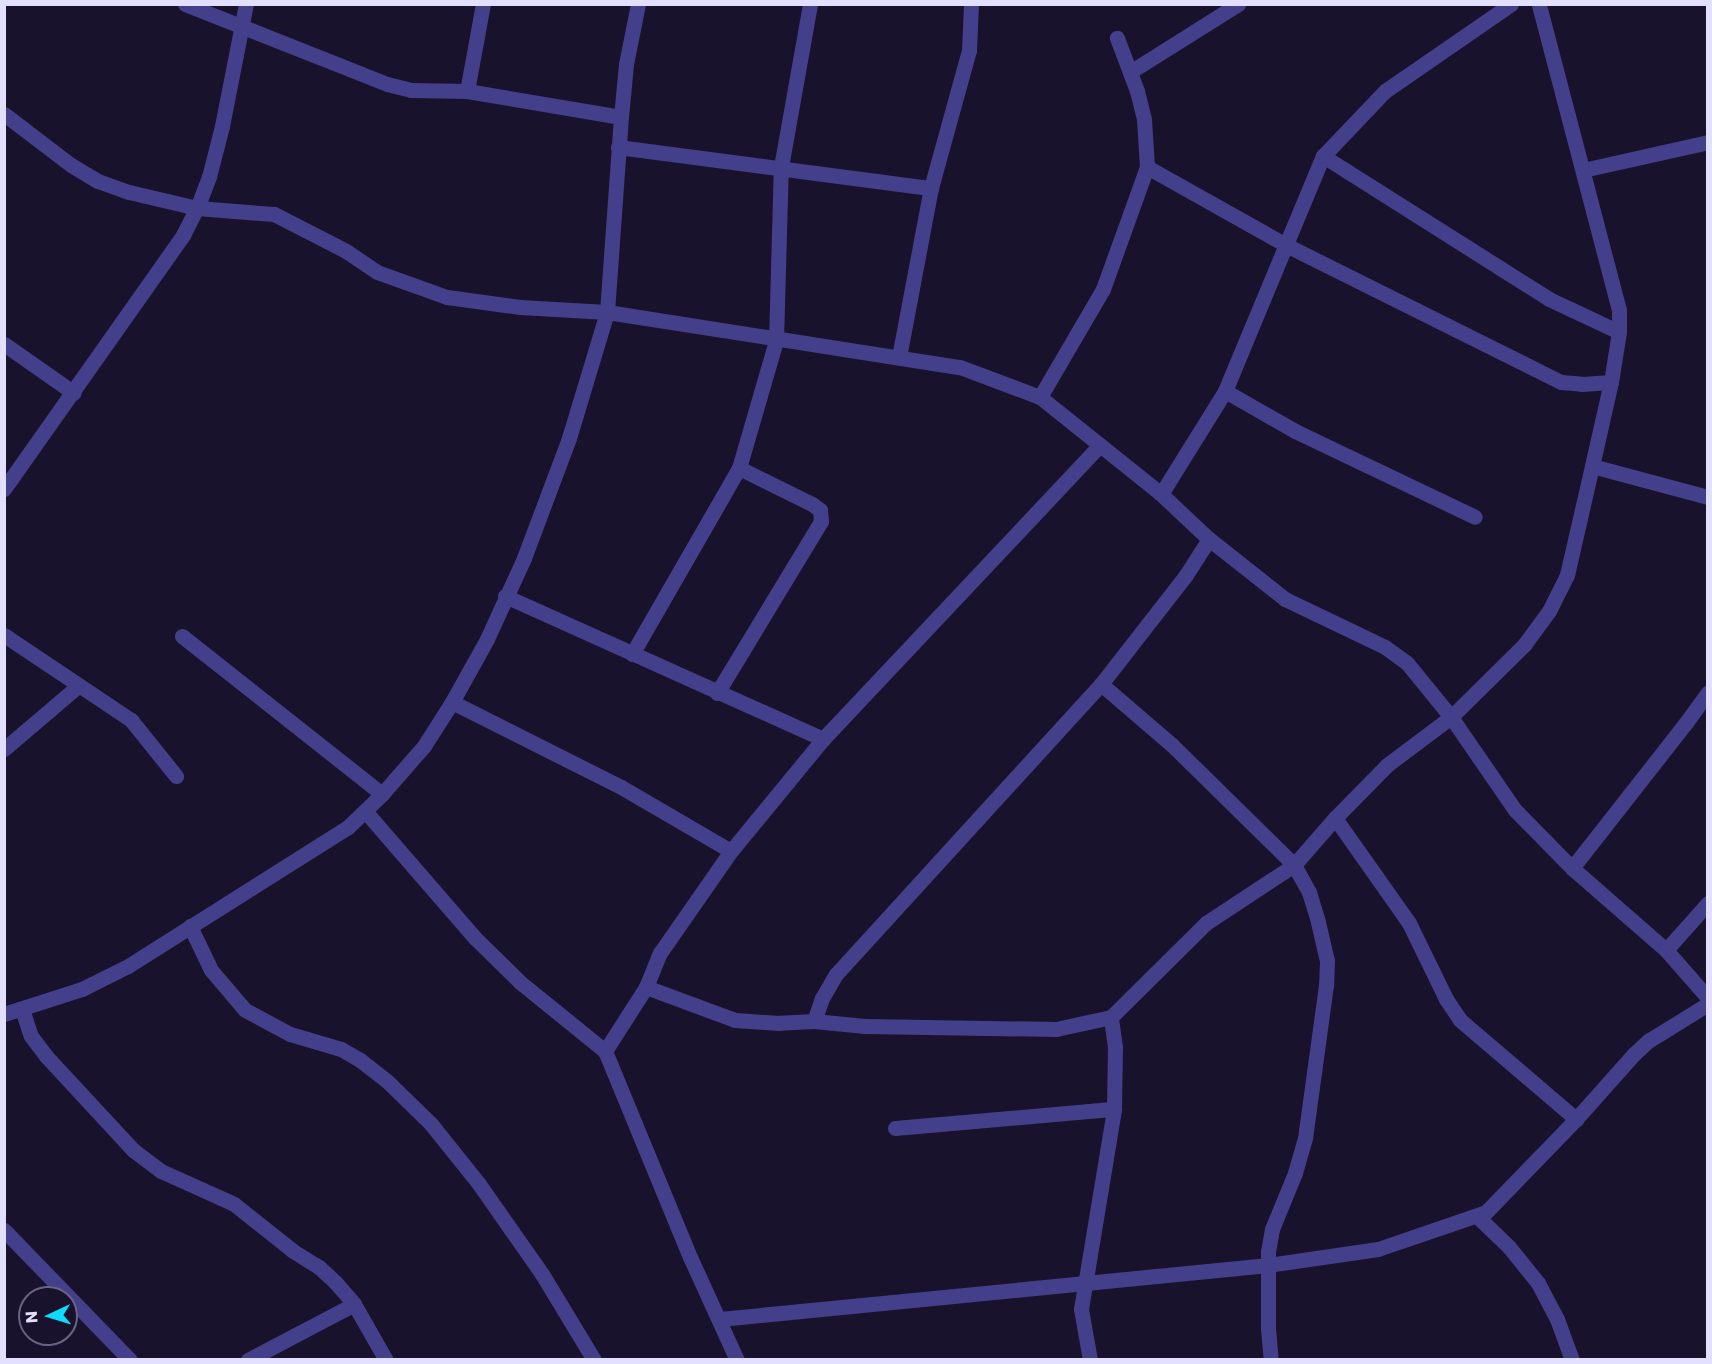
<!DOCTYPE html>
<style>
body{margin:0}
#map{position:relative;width:1712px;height:1364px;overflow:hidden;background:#18122d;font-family:Poppins,sans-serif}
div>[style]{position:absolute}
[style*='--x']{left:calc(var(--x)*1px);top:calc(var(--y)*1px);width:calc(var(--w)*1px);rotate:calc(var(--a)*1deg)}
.minor>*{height:15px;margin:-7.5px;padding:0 7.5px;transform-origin:7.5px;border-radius:7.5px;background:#443f8a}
span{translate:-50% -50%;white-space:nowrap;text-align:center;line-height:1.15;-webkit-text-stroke:4.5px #18122d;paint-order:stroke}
.frame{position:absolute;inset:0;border:6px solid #e3dffe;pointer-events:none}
.north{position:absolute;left:18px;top:1286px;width:60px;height:60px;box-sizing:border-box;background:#18122d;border:2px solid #696481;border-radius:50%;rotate:266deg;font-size:16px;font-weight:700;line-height:24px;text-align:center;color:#e3dffe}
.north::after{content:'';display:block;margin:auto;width:21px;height:27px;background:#0fdbfa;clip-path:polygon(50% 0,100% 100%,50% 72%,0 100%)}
</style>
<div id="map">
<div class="minor">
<i style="--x:185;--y:4;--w:217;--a:21.6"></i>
<i style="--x:387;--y:84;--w:25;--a:14"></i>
<i style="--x:411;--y:90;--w:56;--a:1"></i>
<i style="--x:467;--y:91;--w:156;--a:9.6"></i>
<i style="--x:1130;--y:72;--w:128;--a:-32.2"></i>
<i style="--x:467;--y:91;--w:88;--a:-79.6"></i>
<i style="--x:4;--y:114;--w:84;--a:37.3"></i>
<i style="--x:71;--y:165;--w:31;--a:31"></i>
<i style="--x:98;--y:181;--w:33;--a:20"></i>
<i style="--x:129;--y:192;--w:70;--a:13.2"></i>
<i style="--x:197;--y:208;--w:77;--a:4.5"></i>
<i style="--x:274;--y:214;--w:81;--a:27.2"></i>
<i style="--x:346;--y:251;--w:37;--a:34"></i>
<i style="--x:377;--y:272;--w:74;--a:19.7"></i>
<i style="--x:447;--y:297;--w:74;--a:7.8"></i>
<i style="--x:520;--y:307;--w:87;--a:3.3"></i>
<i style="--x:607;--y:312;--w:357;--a:8.9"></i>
<i style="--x:960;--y:367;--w:85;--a:20.6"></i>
<i style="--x:1040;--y:397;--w:155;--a:38.7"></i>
<i style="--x:1161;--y:494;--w:66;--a:43.2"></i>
<i style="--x:1209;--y:539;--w:43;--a:122.6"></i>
<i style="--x:1186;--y:575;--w:138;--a:127.9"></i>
<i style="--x:1101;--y:684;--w:393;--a:132.4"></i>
<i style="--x:836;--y:974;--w:28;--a:120"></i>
<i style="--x:822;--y:998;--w:24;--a:109"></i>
<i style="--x:814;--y:1021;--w:35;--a:177"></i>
<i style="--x:779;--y:1023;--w:44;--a:-176.1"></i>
<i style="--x:735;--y:1020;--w:95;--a:-159.7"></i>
<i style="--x:646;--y:987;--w:76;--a:122.6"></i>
<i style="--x:618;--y:147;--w:316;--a:7.5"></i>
<i style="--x:1323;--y:156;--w:267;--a:32.3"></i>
<i style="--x:1549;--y:299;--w:77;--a:25.2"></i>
<i style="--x:1147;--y:167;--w:162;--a:29.3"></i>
<i style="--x:1288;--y:246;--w:305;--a:26.5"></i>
<i style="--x:1561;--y:382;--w:21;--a:5"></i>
<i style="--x:1582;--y:384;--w:29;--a:-4"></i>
<i style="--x:1583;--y:170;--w:128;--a:-12.6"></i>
<i style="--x:4;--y:344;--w:85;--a:35"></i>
<i style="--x:899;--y:357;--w:172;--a:-79.3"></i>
<i style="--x:931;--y:188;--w:143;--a:-74.6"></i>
<i style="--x:969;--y:50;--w:46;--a:-87.5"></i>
<i style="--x:1225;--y:391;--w:81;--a:29.7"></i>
<i style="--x:1295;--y:431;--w:199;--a:25.5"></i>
<i style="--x:1040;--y:397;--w:125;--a:-59.7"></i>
<i style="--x:1103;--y:289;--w:130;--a:-70.2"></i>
<i style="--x:1147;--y:167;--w:48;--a:-93.6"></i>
<i style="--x:1144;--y:119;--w:29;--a:-104"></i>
<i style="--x:1137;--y:91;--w:57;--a:-110.7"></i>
<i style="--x:1592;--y:466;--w:120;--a:15"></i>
<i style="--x:4;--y:489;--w:311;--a:-54.8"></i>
<i style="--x:183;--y:235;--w:30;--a:-63"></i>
<i style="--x:197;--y:208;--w:33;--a:-69"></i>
<i style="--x:209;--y:177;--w:53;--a:-75.7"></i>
<i style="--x:222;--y:126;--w:124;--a:-78.9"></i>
<i style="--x:1161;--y:494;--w:121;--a:-58.1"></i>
<i style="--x:1225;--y:391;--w:255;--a:-67.4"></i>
<i style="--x:1323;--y:156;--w:90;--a:-46.4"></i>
<i style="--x:1385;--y:91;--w:153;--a:-34.6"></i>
<i style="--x:1209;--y:539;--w:97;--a:38.3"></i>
<i style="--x:1285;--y:599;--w:111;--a:25.6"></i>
<i style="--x:1385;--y:647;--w:27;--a:36"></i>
<i style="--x:1407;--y:663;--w:70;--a:50.8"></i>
<i style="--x:1451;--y:717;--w:113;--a:55.5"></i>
<i style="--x:1515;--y:810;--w:81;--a:45.5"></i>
<i style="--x:1572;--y:868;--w:125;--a:41.1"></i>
<i style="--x:1666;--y:950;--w:64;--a:48.8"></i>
<i style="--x:505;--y:596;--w:349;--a:24.2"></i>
<i style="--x:4;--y:635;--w:153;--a:33.8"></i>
<i style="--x:131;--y:720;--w:72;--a:51.2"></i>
<i style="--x:182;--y:636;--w:255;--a:38.3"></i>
<i style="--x:632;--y:654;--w:215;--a:-60.1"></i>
<i style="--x:739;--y:468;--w:132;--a:-73.8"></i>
<i style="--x:776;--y:341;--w:174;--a:-88.4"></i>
<i style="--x:781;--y:167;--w:166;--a:-79.9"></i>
<i style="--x:1101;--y:684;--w:94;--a:40.7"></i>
<i style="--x:1172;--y:745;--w:171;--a:44.5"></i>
<i style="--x:1294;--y:865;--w:31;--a:61"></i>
<i style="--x:1309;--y:892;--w:31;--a:73"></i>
<i style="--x:1318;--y:922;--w:39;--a:77"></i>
<i style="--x:1327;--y:960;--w:25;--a:92"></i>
<i style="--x:1326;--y:985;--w:154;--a:97.8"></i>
<i style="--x:1305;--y:1138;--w:36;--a:106"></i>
<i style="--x:1295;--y:1173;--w:61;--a:112.3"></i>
<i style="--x:1272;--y:1229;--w:23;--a:100"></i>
<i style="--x:1268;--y:1252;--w:76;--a:90"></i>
<i style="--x:1268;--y:1328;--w:32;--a:85"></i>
<i style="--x:717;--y:693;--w:201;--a:-58.8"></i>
<i style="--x:821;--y:521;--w:11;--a:-95"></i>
<i style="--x:820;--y:510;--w:10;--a:-143"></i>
<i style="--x:812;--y:504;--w:81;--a:-153.7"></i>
<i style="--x:452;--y:702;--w:189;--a:26.7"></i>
<i style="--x:621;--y:787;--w:127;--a:30.2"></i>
<i style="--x:4;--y:749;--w:97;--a:-40.4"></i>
<i style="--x:365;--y:811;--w:168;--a:49.1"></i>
<i style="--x:475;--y:938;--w:64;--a:44.4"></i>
<i style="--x:521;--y:983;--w:108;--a:39"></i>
<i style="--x:605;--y:1051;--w:223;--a:67.6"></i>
<i style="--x:690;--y:1257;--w:113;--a:65.5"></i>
<i style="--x:1335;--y:818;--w:128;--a:54.8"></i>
<i style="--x:1409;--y:923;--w:85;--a:64"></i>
<i style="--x:1446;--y:999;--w:25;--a:56"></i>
<i style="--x:1460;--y:1020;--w:153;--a:40.5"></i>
<i style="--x:1572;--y:868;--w:183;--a:-51.9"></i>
<i style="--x:1685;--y:724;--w:39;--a:-54"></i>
<i style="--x:190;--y:926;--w:49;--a:64.5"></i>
<i style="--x:211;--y:970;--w:52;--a:49.6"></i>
<i style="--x:245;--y:1010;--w:51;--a:28.1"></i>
<i style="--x:290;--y:1034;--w:53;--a:16.4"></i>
<i style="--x:341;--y:1049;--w:22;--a:30"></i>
<i style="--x:360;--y:1060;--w:36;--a:38"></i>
<i style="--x:388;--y:1082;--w:60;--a:44.3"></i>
<i style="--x:431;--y:1124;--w:77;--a:51.3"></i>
<i style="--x:479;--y:1184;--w:110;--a:55"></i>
<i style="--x:542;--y:1274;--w:100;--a:58.8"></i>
<i style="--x:1666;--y:950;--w:63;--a:-48.2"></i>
<i style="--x:646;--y:987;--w:37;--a:-68"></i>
<i style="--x:660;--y:953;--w:124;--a:-55.2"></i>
<i style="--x:731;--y:851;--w:145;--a:-50.6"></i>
<i style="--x:823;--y:739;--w:404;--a:-46.7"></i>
<i style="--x:22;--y:1009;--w:28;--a:72"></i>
<i style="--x:31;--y:1036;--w:25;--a:53"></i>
<i style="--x:46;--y:1056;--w:128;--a:47.2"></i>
<i style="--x:133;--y:1150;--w:35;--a:37"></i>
<i style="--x:161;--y:1171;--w:80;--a:24.3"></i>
<i style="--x:234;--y:1204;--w:75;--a:38.5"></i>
<i style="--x:293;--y:1251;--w:31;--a:32"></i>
<i style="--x:319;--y:1267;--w:23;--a:43"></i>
<i style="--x:336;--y:1283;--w:28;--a:49"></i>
<i style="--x:354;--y:1304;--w:64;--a:60.3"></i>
<i style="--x:4;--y:1014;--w:82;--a:-17.8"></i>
<i style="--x:82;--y:989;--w:51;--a:-26.6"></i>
<i style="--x:128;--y:966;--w:260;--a:-32.3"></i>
<i style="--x:348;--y:827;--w:47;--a:-44.1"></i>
<i style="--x:382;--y:794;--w:64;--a:-48.8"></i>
<i style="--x:424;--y:746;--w:52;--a:-57.5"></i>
<i style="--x:452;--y:702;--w:72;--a:-60.9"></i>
<i style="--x:487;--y:639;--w:89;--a:-65.4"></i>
<i style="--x:524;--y:558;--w:128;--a:-69.4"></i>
<i style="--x:569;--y:438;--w:132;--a:-73.2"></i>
<i style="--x:607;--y:312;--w:196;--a:-85.9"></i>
<i style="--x:621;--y:117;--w:53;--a:-84.6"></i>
<i style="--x:626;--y:64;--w:61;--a:-78.7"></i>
<i style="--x:814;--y:1021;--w:51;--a:5.6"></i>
<i style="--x:865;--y:1026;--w:191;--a:0.9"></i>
<i style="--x:1056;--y:1029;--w:56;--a:-12.3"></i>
<i style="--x:1111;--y:1017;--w:134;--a:-44.7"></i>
<i style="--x:1206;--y:923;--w:105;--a:-33.4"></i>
<i style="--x:1294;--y:865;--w:62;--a:-48.9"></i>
<i style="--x:1335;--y:818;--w:74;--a:-45.5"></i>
<i style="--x:1387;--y:765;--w:80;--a:-36.9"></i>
<i style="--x:1451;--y:717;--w:103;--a:-44.6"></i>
<i style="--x:1524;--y:645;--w:42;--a:-53.7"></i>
<i style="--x:1549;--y:611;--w:40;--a:-63.4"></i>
<i style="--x:1567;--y:575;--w:112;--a:-77.1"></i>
<i style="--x:1592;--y:466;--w:86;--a:-77.3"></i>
<i style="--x:1611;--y:382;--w:51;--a:-80.9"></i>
<i style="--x:1619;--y:332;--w:22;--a:-90"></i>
<i style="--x:1619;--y:310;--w:316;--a:-104.7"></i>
<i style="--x:895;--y:1128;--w:220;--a:-5"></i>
<i style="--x:1478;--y:1217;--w:43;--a:44.1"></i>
<i style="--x:1509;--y:1247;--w:46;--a:51.1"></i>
<i style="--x:1538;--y:1283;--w:41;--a:62.2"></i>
<i style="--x:1557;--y:1319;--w:44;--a:69.9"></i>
<i style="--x:4;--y:1230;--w:181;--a:45.9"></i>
<i style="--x:720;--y:1319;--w:551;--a:-5.63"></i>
<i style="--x:1268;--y:1265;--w:111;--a:-8.3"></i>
<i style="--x:1378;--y:1249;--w:114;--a:-18.9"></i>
<i style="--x:1486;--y:1212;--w:129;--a:-45.9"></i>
<i style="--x:1576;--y:1119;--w:87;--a:-48.3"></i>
<i style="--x:1634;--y:1054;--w:19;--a:-43"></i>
<i style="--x:1648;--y:1041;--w:70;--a:-31.7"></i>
<i style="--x:248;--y:1360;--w:120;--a:-27.8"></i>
<i style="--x:1090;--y:1360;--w:52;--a:-100"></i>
<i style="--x:1081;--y:1309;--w:203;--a:-80.6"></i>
<i style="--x:1114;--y:1109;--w:62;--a:-89.1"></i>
<i style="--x:1115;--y:1047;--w:30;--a:-98"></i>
</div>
<div class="frame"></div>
<div class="north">N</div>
</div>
